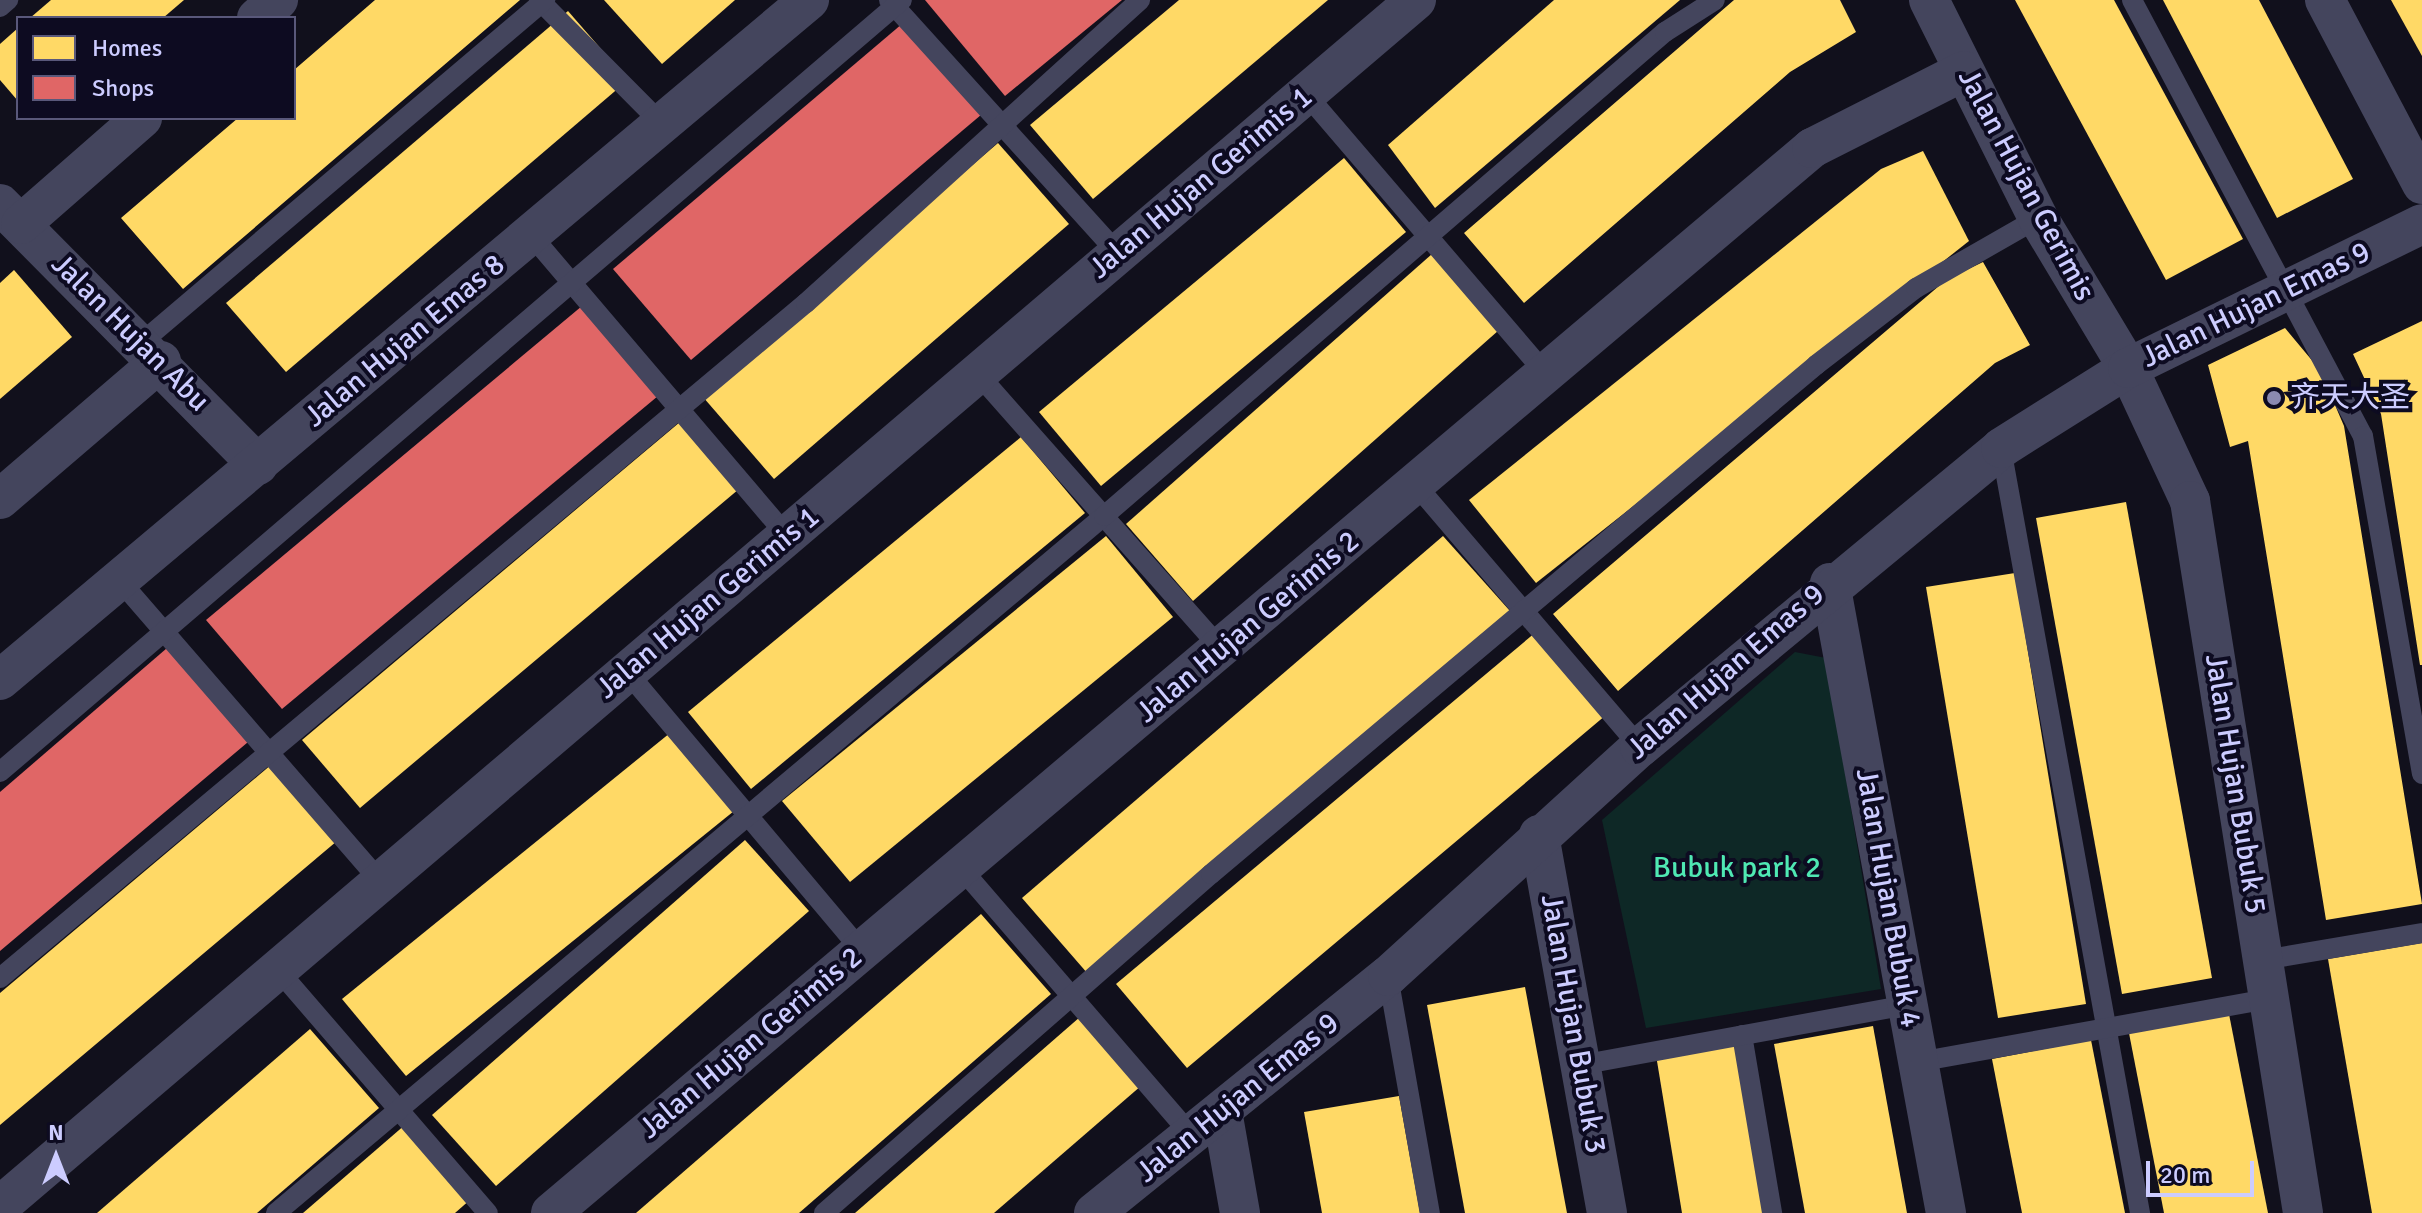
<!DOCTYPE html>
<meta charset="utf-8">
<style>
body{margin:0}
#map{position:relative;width:2422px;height:1213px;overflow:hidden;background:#11101c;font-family:Signika,"Noto Sans SC",sans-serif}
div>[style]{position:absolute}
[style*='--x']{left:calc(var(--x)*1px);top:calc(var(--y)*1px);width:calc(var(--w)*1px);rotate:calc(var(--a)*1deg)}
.green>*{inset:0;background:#0e2826}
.homes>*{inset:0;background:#ffd966}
.shops>*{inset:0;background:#e06666}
.lane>*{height:20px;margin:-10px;padding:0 10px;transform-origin:10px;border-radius:10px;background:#44455d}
.street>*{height:40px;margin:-20px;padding:0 20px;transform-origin:20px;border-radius:20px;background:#44455d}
.dots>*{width:22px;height:22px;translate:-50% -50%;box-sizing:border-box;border:4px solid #0d0b21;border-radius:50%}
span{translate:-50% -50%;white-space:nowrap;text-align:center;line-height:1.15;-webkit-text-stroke:8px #0d0b21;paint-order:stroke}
.street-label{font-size:30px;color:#ccf}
.poi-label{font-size:30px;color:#ccf}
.left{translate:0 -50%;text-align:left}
.park-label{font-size:30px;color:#4fe8b3}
.legend{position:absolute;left:16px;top:16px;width:280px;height:104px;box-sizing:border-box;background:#0d0b21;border:2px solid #59587a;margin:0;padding:10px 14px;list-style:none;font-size:24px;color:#ccf}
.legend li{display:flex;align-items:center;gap:16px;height:40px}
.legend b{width:40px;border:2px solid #59587a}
.north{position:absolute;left:16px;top:1117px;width:80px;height:80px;-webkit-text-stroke:6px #0d0b21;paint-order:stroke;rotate:0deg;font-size:22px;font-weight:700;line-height:32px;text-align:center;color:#ccf}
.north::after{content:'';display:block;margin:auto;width:28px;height:36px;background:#ccf;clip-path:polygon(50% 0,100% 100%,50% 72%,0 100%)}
.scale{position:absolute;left:2146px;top:1161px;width:108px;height:36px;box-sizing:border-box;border:4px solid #ccf;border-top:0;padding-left:10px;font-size:24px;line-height:28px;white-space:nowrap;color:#ccf;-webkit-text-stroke:6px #0d0b21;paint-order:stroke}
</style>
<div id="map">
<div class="green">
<i style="clip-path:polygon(1795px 652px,1826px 658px,1881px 989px,1646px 1028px,1602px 820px)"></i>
</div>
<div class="homes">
<i style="clip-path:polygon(51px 0,184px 0,163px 18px,30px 18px)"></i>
<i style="clip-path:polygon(375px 0,520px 0,183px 289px,121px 218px,238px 118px,294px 118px,294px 70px)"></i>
<i style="clip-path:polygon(604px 0,735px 0,662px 64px)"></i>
<i style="clip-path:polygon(1179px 0,1328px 0,1093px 199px,1030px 125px)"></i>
<i style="clip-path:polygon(1554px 0,1680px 0,1435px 208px,1388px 145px)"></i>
<i style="clip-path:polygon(1734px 0,1840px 0,1856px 32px,1790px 72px,1524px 303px,1464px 233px)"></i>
<i style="clip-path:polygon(2015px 0,2114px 0,2243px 239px,2166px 280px)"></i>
<i style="clip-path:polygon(2163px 0,2259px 0,2353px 179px,2277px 218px)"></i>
<i style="clip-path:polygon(2391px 0,2422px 0,2422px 56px)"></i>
<i style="clip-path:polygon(568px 11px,628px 80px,286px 372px,226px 303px)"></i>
<i style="clip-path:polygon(18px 28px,18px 101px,0 80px,0 44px)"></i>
<i style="clip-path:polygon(998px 143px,1069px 224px,774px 479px,703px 397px)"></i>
<i style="clip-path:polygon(1923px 151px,1969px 241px,1536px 583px,1469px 500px,1881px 169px)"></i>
<i style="clip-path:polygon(1344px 158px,1406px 232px,1101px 486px,1039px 412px)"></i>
<i style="clip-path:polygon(1432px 254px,1499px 330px,1193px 601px,1126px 524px)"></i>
<i style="clip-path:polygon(1983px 262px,2030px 345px,1995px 363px,1618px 691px,1553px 614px,1946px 280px)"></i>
<i style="clip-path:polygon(14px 270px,72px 337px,0 399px,0 283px)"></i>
<i style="clip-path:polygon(2422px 321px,2422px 665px,2420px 665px,2381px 414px,2353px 354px)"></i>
<i style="clip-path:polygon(2285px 328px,2320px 370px,2344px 426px,2422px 904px,2326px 920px,2248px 441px,2230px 447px,2208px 365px)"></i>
<i style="clip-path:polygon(680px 422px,739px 489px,360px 808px,302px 740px)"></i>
<i style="clip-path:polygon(1021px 437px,1085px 513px,751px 789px,688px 712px)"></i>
<i style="clip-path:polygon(2126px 502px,2212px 978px,2122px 994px,2036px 518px)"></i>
<i style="clip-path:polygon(1106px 536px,1173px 617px,850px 882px,782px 801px)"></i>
<i style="clip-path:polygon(1443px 536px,1510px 611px,1088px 974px,1022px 898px)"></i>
<i style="clip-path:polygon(2015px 573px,2086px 1004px,1998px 1018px,1926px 587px)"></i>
<i style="clip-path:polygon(1536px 632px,1606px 715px,1187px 1068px,1116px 984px)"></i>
<i style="clip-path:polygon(670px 733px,734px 811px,406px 1076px,342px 999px)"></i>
<i style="clip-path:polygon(272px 764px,337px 841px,0 1125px,0 993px)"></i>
<i style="clip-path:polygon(745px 840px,809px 911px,496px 1186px,432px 1115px)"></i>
<i style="clip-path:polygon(981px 914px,1051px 994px,799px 1213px,636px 1213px)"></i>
<i style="clip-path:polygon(2422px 943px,2422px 1213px,2372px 1213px,2328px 959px)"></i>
<i style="clip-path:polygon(1525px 987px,1567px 1213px,1465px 1213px,1427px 1005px)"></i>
<i style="clip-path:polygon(2228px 1009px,2268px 1213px,2164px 1213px,2128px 1028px)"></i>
<i style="clip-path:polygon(1088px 1010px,1149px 1079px,994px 1213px,855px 1213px)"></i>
<i style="clip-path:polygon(1873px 1026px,1907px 1213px,1805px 1213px,1774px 1044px)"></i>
<i style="clip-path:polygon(310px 1029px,379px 1108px,257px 1213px,97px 1213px)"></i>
<i style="clip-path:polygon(2091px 1040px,2125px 1213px,2022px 1213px,1992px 1059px)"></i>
<i style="clip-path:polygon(1738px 1043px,1765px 1213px,1682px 1213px,1656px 1055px)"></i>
<i style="clip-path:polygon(1399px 1096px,1420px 1213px,1322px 1213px,1304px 1112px)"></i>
<i style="clip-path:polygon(406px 1124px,471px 1199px,455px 1213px,303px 1213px)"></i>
</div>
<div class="shops">
<i style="clip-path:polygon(925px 0,1122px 0,1005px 96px)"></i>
<i style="clip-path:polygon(909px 18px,988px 109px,691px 360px,613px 269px)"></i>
<i style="clip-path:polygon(588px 301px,664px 391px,282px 709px,206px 620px)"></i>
<i style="clip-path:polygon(174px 642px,254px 737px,0 951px,0 792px)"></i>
</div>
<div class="lane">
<i style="--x:539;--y:0;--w:175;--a:45.2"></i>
<i style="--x:889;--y:0;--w:341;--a:47.9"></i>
<i style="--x:2132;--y:0;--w:493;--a:62.1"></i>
<i style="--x:2363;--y:436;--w:343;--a:80.1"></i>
<i style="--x:0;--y:7;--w:11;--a:-41"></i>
<i style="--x:1306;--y:94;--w:367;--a:49.4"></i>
<i style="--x:531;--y:235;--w:395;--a:49.6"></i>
<i style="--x:142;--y:342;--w:529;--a:-40.32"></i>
<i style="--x:977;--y:373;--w:370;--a:48.5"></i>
<i style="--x:2001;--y:448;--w:778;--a:79.7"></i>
<i style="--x:1416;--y:485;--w:345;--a:49.5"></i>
<i style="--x:121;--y:582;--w:397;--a:49.1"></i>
<i style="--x:627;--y:672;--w:363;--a:49.9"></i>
<i style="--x:0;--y:772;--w:1187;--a:-40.56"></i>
<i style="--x:960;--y:867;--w:354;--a:49.2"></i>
<i style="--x:2263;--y:960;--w:161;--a:-9.6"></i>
<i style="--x:278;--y:970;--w:321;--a:49.2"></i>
<i style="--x:1388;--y:976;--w:241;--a:80"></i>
<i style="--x:0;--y:978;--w:1051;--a:-39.95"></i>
<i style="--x:806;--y:303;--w:451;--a:-42.2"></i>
<i style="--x:1742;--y:1035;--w:181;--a:80.4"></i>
<i style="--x:1918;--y:1062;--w:356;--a:-10.2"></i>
<i style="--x:1580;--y:1065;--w:332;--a:-10.4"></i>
<i style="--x:276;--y:1213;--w:1082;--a:-40.09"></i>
<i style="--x:1104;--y:516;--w:741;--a:-40.79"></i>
<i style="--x:1665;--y:32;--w:59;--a:-32.6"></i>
<i style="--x:824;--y:1213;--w:514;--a:-41.22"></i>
<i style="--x:1211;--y:874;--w:791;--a:-40.07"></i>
<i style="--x:1816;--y:365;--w:126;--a:-37.6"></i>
<i style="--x:1916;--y:288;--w:141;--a:-29.8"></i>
</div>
<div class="street">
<i style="--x:1929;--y:0;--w:244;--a:63.4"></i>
<i style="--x:2038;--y:218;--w:175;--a:59"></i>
<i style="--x:2128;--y:368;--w:147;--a:65"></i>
<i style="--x:2190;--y:501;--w:721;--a:80.98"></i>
<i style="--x:2325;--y:0;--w:208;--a:62.2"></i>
<i style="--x:257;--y:18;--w:28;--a:-41"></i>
<i style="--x:0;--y:204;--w:367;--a:45.3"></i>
<i style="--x:21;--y:224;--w:161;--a:-41.2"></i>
<i style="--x:0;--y:499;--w:212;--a:-40.6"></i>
<i style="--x:1830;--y:583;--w:641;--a:79.57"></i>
<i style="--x:0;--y:680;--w:1057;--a:-40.05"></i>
<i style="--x:1539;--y:835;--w:384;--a:79.8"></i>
<i style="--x:1222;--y:1111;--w:104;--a:80"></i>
<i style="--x:0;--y:1206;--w:1860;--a:-40.42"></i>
<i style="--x:551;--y:1213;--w:1651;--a:-40.18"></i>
<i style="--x:1812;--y:148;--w:170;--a:-26.9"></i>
<i style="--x:1094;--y:1213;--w:378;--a:-38.9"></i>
<i style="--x:1388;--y:976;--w:341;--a:-42.3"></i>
<i style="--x:1640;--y:747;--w:469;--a:-39.6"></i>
<i style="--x:2001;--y:448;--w:150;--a:-32.2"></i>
<i style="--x:2128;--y:368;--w:327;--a:-26.1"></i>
</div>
<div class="dots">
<i style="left:2274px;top:398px;background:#8b8ab0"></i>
</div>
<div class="street-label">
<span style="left:1201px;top:183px;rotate:-40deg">Jalan Hujan Gerimis 1</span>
<span style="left:2026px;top:185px;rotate:62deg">Jalan Hujan Gerimis</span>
<span style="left:2256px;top:305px;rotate:-26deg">Jalan Hujan Emas 9</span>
<span style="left:130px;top:333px;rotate:45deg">Jalan Hujan Abu</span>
<span style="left:405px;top:341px;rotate:-40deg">Jalan Hujan Emas 8</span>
<span style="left:708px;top:603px;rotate:-40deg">Jalan Hujan Gerimis 1</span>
<span style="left:1248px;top:627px;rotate:-40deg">Jalan Hujan Gerimis 2</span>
<span style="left:1726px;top:672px;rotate:-41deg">Jalan Hujan Emas 9</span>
<span style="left:2235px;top:784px;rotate:81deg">Jalan Hujan Bubuk 5</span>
<span style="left:1888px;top:898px;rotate:80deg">Jalan Hujan Bubuk 4</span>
<span style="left:1573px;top:1024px;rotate:80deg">Jalan Hujan Bubuk 3</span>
<span style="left:751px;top:1043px;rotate:-40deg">Jalan Hujan Gerimis 2</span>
<span style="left:1238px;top:1098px;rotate:-39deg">Jalan Hujan Emas 9</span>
</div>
<div class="poi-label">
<span class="left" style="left:2290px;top:398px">齐天大圣</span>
</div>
<div class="park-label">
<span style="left:1737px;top:868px">Bubuk park 2</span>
</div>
<ul class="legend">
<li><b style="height:22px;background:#ffd966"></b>Homes</li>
<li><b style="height:22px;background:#e06666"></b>Shops</li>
</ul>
<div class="north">N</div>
<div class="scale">20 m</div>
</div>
